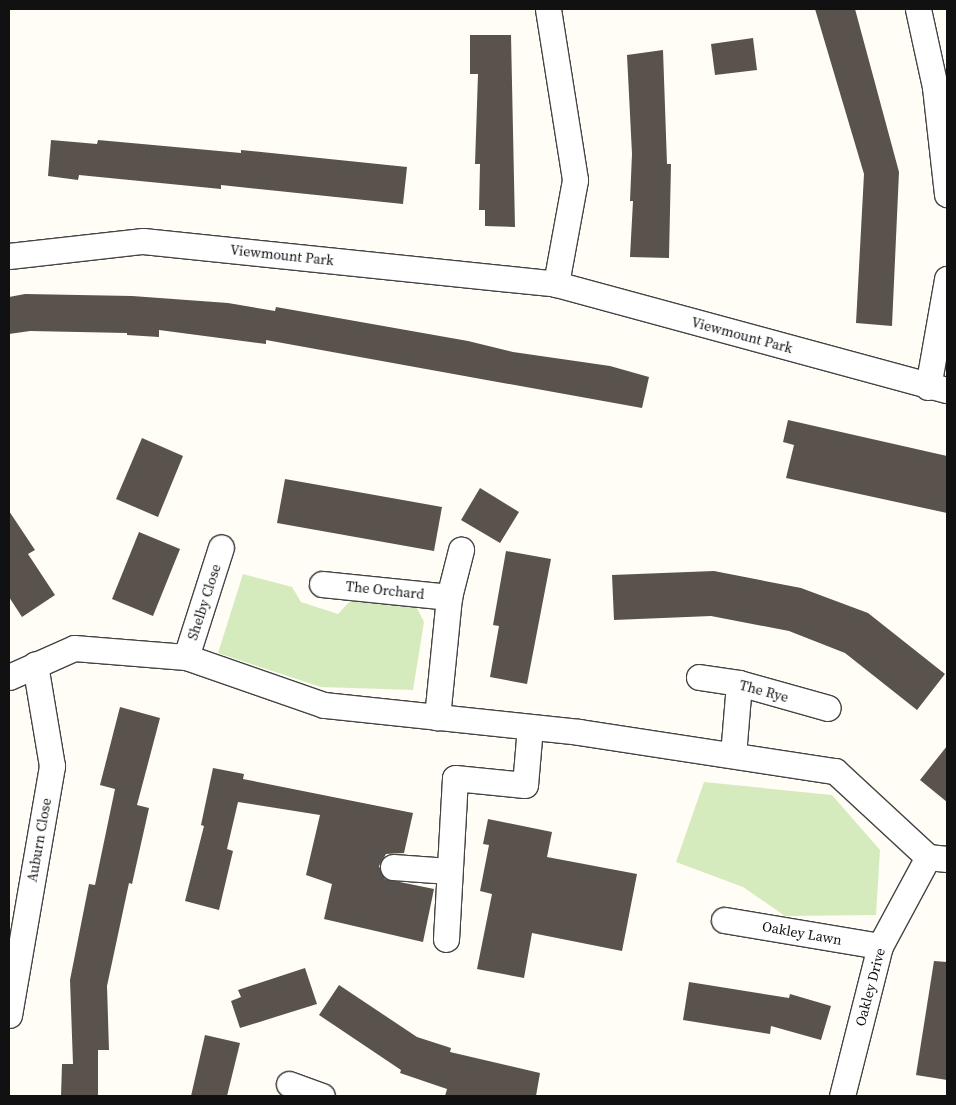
<!DOCTYPE html>
<style>
body{margin:0}
#map{position:relative;width:956px;height:1105px;overflow:hidden;background:#fffdf5;font-family:"Source Serif 4",serif}
div>[style]{position:absolute}
[style*='--x']{left:calc(var(--x)*1px);top:calc(var(--y)*1px);width:calc(var(--w)*1px);rotate:calc(var(--a)*1deg)}
.green>*{inset:0;background:#d5ebbd}
.building>*{inset:0;background:#5a524d}
.roads{filter:drop-shadow(1px 0 #444) drop-shadow(-1px 0 #444) drop-shadow(0 1px #444) drop-shadow(0 -1px #444)}
.street>*{height:25px;margin:-12.5px;padding:0 12.5px;transform-origin:12.5px;border-radius:12.5px;background:#fff}
span{translate:-50% -50%;white-space:nowrap;text-align:center;line-height:1.15;-webkit-text-stroke:5px #fff;paint-order:stroke}
.street-label{font-size:14px;color:#111}
.frame{position:absolute;inset:0;border:10px solid #111;pointer-events:none}
</style>
<div id="map">
<div class="green">
<i style="clip-path:polygon(243px 574px,292px 587px,301px 602px,338px 614px,350px 601px,417px 608px,424px 622px,413px 690px,321px 687px,218px 653px)"></i>
<i style="clip-path:polygon(704px 782px,832px 795px,880px 850px,876px 915px,785px 916px,743px 887px,676px 862px)"></i>
</div>
<div class="building">
<i style="clip-path:polygon(815px 9px,855px 9px,899px 172px,892px 326px,856px 323px,864px 174px)"></i>
<i style="clip-path:polygon(470px 35px,511px 35px,515px 227px,485px 226px,485px 210px,479px 210px,480px 164px,475px 164px,478px 74px,470px 74px)"></i>
<i style="clip-path:polygon(753px 38px,757px 70px,715px 75px,711px 44px)"></i>
<i style="clip-path:polygon(663px 50px,667px 164px,671px 164px,669px 258px,630px 257px,633px 201px,630px 201px,632px 154px,627px 55px)"></i>
<i style="clip-path:polygon(51px 140px,97px 144px,98px 140px,241px 153px,241px 150px,407px 167px,403px 204px,221px 185px,221px 189px,79px 175px,78px 180px,48px 176px)"></i>
<i style="clip-path:polygon(25px 294px,132px 296px,228px 303px,275px 311px,276px 307px,468px 341px,513px 352px,610px 366px,649px 377px,642px 408px,266px 340px,266px 344px,159px 330px,159px 337px,127px 335px,127px 333px,30px 331px,9px 334px,9px 297px)"></i>
<i style="clip-path:polygon(788px 420px,947px 456px,947px 513px,786px 478px,794px 445px,783px 442px)"></i>
<i style="clip-path:polygon(142px 438px,183px 456px,158px 517px,116px 499px)"></i>
<i style="clip-path:polygon(285px 479px,442px 507px,434px 551px,277px 523px)"></i>
<i style="clip-path:polygon(480px 488px,519px 512px,500px 543px,461px 520px)"></i>
<i style="clip-path:polygon(9px 511px,35px 550px,28px 554px,55px 595px,22px 617px,9px 597px)"></i>
<i style="clip-path:polygon(139px 532px,180px 549px,153px 616px,112px 599px)"></i>
<i style="clip-path:polygon(506px 551px,551px 559px,527px 684px,490px 677px,499px 626px,493px 625px)"></i>
<i style="clip-path:polygon(714px 571px,801px 588px,868px 613px,945px 674px,917px 710px,845px 653px,789px 631px,711px 616px,614px 620px,612px 575px)"></i>
<i style="clip-path:polygon(120px 707px,160px 718px,137px 805px,149px 808px,132px 884px,129px 883px,107px 986px,109px 1050px,98px 1050px,98px 1096px,61px 1096px,62px 1064px,73px 1064px,70px 980px,89px 884px,95px 885px,115px 789px,100px 785px)"></i>
<i style="clip-path:polygon(947px 746px,947px 802px,920px 780px)"></i>
<i style="clip-path:polygon(213px 768px,244px 774px,243px 779px,413px 813px,404px 853px,386px 854px,379px 866px,385px 879px,434px 889px,423px 942px,324px 919px,332px 884px,306px 875px,320px 815px,238px 802px,227px 849px,233px 851px,219px 910px,185px 901px,204px 826px,201px 825px)"></i>
<i style="clip-path:polygon(488px 819px,552px 832px,547px 857px,637px 874px,622px 951px,532px 933px,524px 978px,477px 969px,492px 894px,480px 891px,489px 845px,483px 844px)"></i>
<i style="clip-path:polygon(934px 961px,947px 962px,947px 1080px,916px 1075px)"></i>
<i style="clip-path:polygon(305px 968px,317px 1004px,240px 1028px,231px 1001px,241px 997px,238px 990px)"></i>
<i style="clip-path:polygon(689px 982px,789px 998px,790px 994px,831px 1006px,821px 1040px,771px 1026px,770px 1034px,683px 1020px)"></i>
<i style="clip-path:polygon(339px 985px,417px 1037px,451px 1048px,450px 1052px,540px 1073px,536px 1096px,445px 1096px,447px 1089px,400px 1073px,401px 1070px,319px 1015px)"></i>
<i style="clip-path:polygon(205px 1035px,240px 1043px,227px 1096px,191px 1096px)"></i>
</div>
<div class="roads">
<div class="street">
<i style="--x:548;--y:9;--w:173;--a:81"></i>
<i style="--x:575;--y:180;--w:106;--a:100.4"></i>
<i style="--x:918;--y:9;--w:80;--a:77.7"></i>
<i style="--x:935;--y:87;--w:108;--a:83.6"></i>
<i style="--x:9;--y:256;--w:135;--a:-6.4"></i>
<i style="--x:143;--y:241;--w:415;--a:5.9"></i>
<i style="--x:556;--y:284;--w:405;--a:15.2"></i>
<i style="--x:928;--y:387;--w:110;--a:-80"></i>
<i style="--x:322;--y:584;--w:128;--a:5.8"></i>
<i style="--x:449;--y:597;--w:121;--a:95.7"></i>
<i style="--x:449;--y:597;--w:49;--a:-75.7"></i>
<i style="--x:186;--y:657;--w:115;--a:-72.3"></i>
<i style="--x:9;--y:677;--w:71;--a:-24"></i>
<i style="--x:74;--y:648;--w:112;--a:4.6"></i>
<i style="--x:186;--y:657;--w:146;--a:19.2"></i>
<i style="--x:324;--y:705;--w:256;--a:6"></i>
<i style="--x:579;--y:732;--w:259;--a:8.7"></i>
<i style="--x:835;--y:771;--w:127;--a:42.8"></i>
<i style="--x:928;--y:857;--w:19;--a:6"></i>
<i style="--x:699;--y:677;--w:40;--a:8.5"></i>
<i style="--x:739;--y:683;--w:92;--a:15.7"></i>
<i style="--x:733;--y:755;--w:72;--a:-85.2"></i>
<i style="--x:393;--y:867;--w:56;--a:4.1"></i>
<i style="--x:724;--y:920;--w:158;--a:9.5"></i>
<i style="--x:446;--y:939;--w:161;--a:-86.8"></i>
<i style="--x:455;--y:778;--w:70;--a:5.7"></i>
<i style="--x:525;--y:785;--w:58;--a:-85.1"></i>
<i style="--x:9;--y:1015;--w:253;--a:-80.2"></i>
<i style="--x:52;--y:766;--w:103;--a:-99.5"></i>
<i style="--x:289;--y:1084;--w:35;--a:20"></i>
<i style="--x:842;--y:1096;--w:155;--a:-75.8"></i>
<i style="--x:880;--y:946;--w:101;--a:-61.7"></i>
</div>
</div>
<div class="street-label">
<span style="left:282px;top:255px;rotate:6deg">Viewmount Park</span>
<span style="left:742px;top:335px;rotate:15deg">Viewmount Park</span>
<span style="left:385px;top:590px;rotate:6deg">The Orchard</span>
<span style="left:204px;top:602px;rotate:-72deg">Shelby Close</span>
<span style="left:764px;top:691px;rotate:15deg">The Rye</span>
<span style="left:39px;top:840px;rotate:-80deg">Auburn Close</span>
<span style="left:802px;top:933px;rotate:10deg">Oakley Lawn</span>
<span style="left:870px;top:987px;rotate:-75deg">Oakley Drive</span>
</div>
<div class="frame"></div>
</div>
